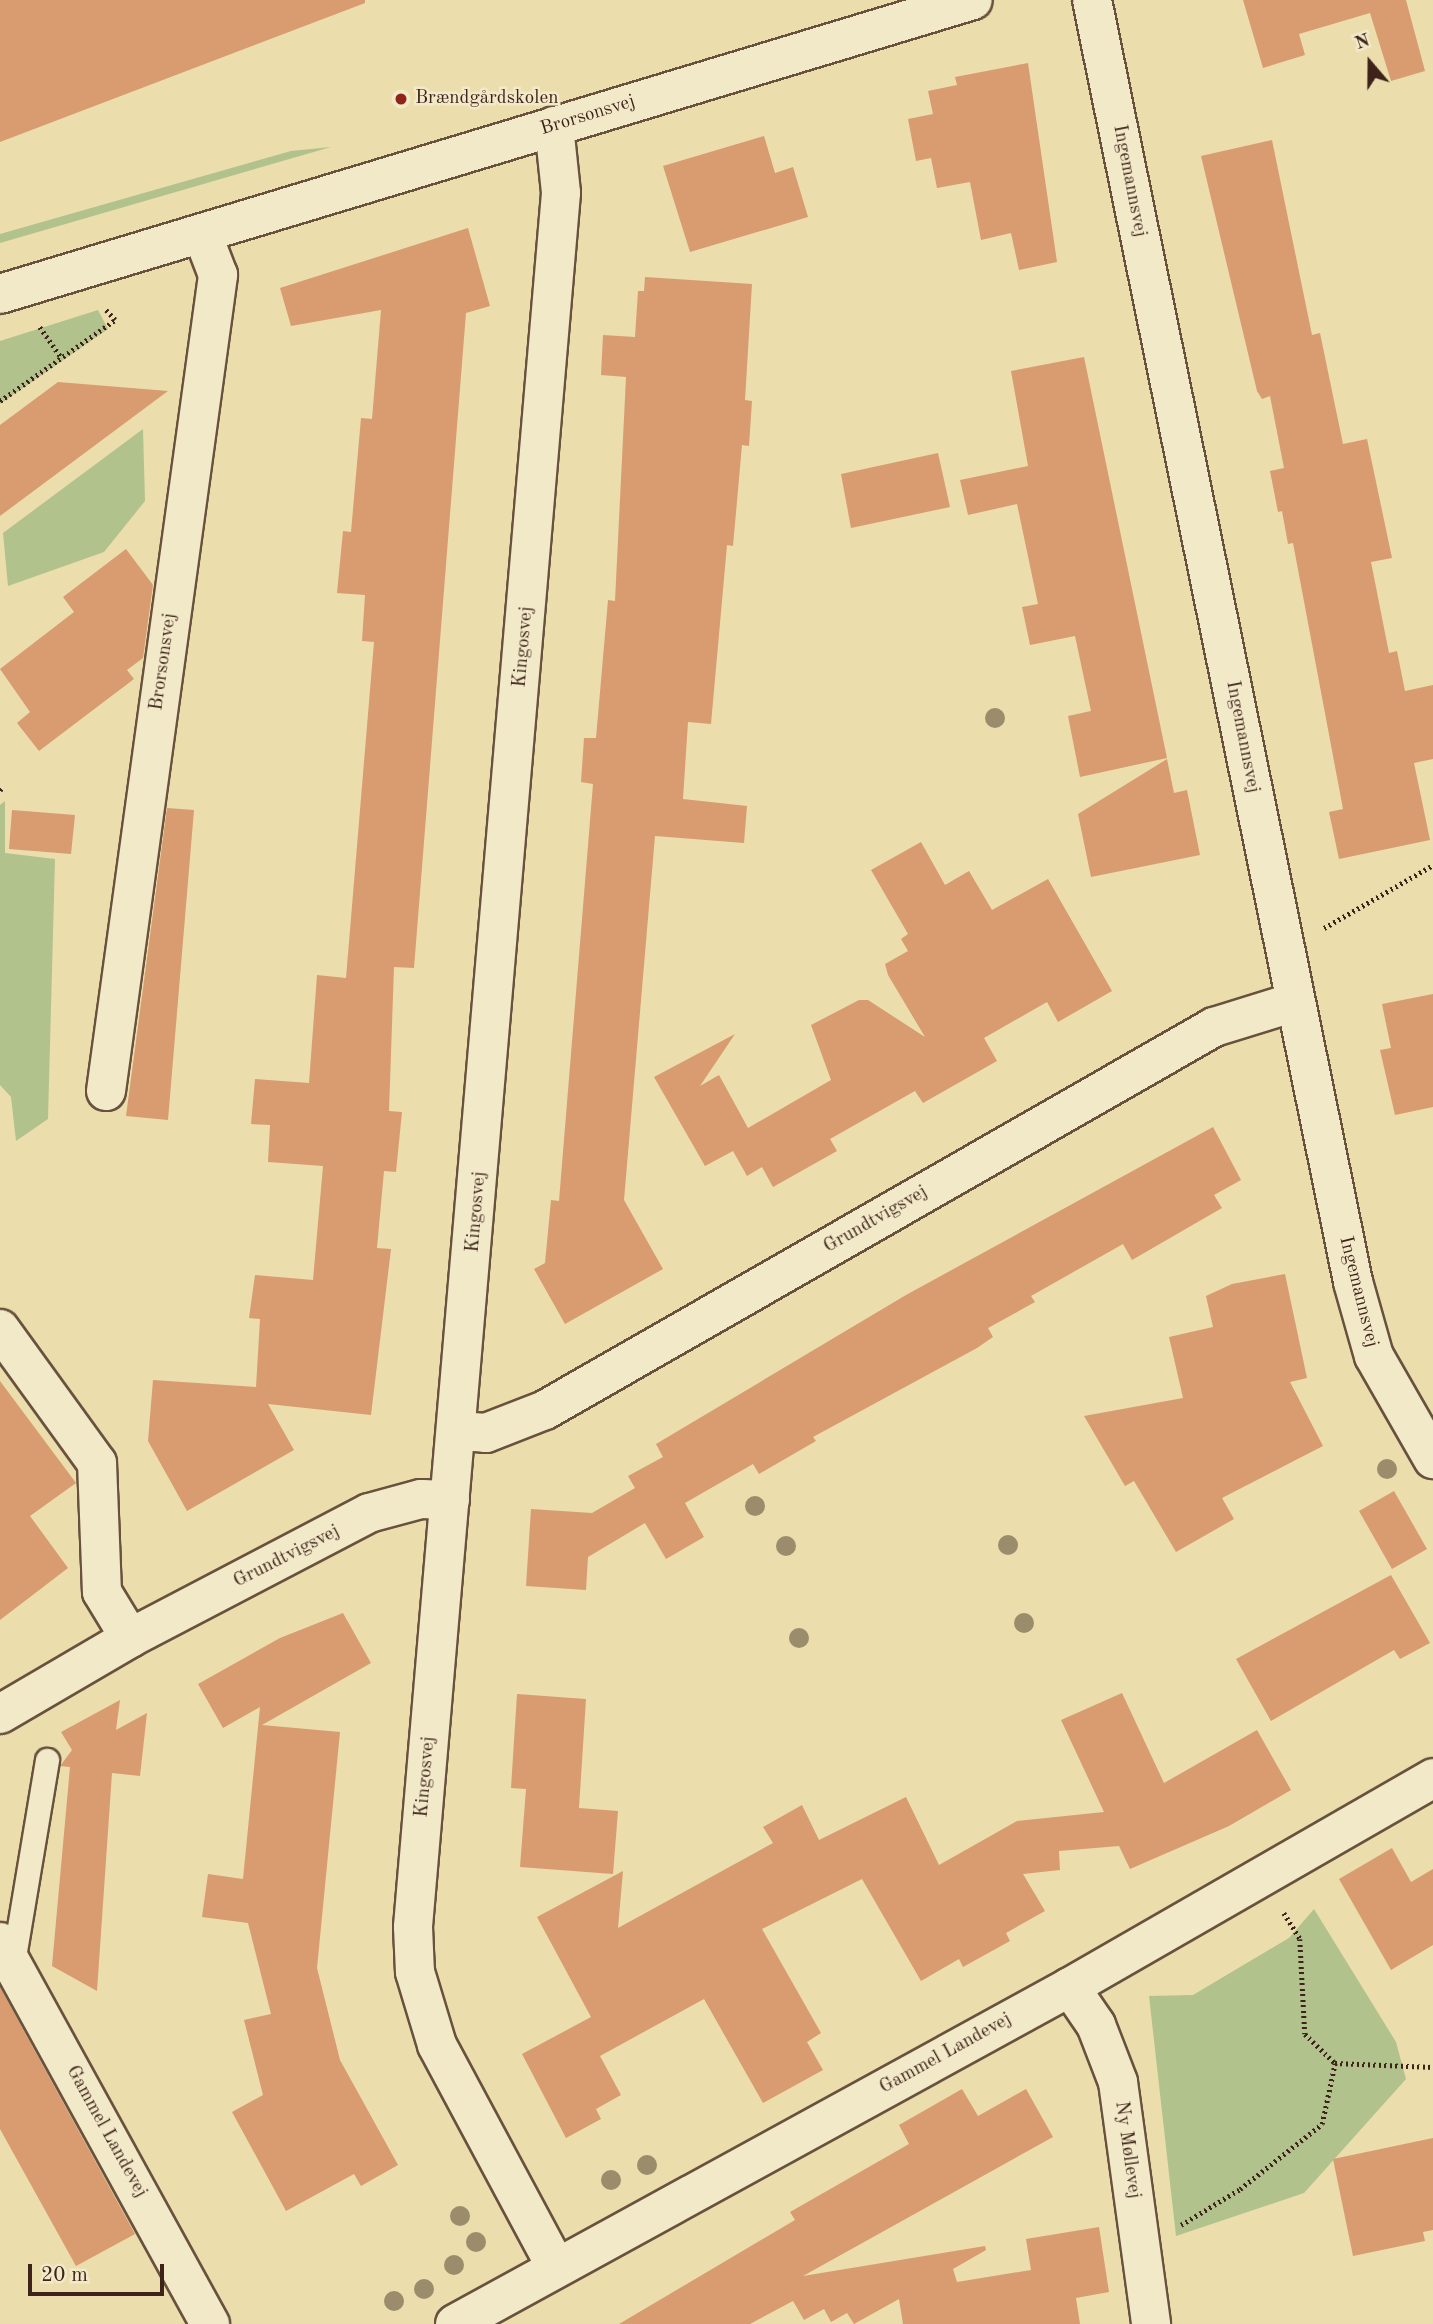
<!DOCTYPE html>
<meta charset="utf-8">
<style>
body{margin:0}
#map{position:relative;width:1433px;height:2324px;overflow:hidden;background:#ebddac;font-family:"Old Standard TT",serif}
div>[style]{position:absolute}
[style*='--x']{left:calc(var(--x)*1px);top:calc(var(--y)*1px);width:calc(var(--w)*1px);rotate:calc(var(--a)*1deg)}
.green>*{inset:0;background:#b2c28d}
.building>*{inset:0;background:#d89c70}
.path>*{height:4.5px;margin-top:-2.25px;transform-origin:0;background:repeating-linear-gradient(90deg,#3d2319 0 2px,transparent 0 5.5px)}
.roads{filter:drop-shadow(2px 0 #68523e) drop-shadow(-2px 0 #68523e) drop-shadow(0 2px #68523e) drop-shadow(0 -2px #68523e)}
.service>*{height:23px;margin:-11.5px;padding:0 11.5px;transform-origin:11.5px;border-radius:11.5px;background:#f2e9c9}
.minor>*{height:38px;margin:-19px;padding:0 19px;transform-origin:19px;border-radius:19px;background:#f2e9c9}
.tertiary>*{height:38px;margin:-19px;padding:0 19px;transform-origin:19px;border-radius:19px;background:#f2e9c9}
.trees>*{width:20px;height:20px;margin:-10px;border-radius:50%;background:#9b8d6b}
.dots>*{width:19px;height:19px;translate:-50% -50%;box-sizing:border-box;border:4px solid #f2e9c9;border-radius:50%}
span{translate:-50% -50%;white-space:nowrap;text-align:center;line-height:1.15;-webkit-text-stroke:5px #f2e9c9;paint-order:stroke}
.poi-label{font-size:19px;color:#3d2319}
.left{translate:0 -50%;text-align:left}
.street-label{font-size:19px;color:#3d2319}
.north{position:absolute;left:1335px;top:28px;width:70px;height:70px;-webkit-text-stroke:5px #f2e9c9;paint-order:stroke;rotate:340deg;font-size:19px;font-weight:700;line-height:28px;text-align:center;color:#3d2319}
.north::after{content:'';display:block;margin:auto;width:24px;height:32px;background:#3d2319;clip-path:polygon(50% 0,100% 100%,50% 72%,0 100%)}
.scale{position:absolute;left:28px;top:2264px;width:136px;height:32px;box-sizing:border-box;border:4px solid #3d2319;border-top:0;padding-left:9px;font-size:21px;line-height:24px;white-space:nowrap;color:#3d2319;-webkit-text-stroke:5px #f2e9c9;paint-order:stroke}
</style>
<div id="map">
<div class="green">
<i style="clip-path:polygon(331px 147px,0 243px,0 234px,291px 151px)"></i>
<i style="clip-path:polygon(98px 310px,108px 329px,0 404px,0 341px)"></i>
<i style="clip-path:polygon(143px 429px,145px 501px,104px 552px,8px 586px,3px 533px)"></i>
<i style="clip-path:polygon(5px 801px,5px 853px,55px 859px,48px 1119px,16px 1141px,11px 1097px,0 1085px,0 805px)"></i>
<i style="clip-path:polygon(1314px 1909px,1396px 2042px,1406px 2079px,1304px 2193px,1176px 2236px,1149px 1996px,1193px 1995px,1289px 1938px)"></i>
</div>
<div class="building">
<i style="clip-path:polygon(0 0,365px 0,365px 3px,0 142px)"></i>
<i style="clip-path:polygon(1243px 0,1406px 0,1425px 71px,1391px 81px,1370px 13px,1299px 34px,1305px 55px,1263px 68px)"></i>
<i style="clip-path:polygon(1028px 63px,1057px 262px,1019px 270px,1011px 233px,981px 240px,970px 182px,937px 188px,931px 158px,916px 161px,908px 119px,933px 114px,928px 91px,957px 85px,955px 77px)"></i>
<i style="clip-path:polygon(764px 136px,775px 173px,793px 167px,808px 217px,690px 252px,663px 166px)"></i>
<i style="clip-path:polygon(1272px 140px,1312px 335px,1320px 333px,1343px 444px,1367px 439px,1392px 558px,1371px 562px,1389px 653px,1397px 651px,1405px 691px,1433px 685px,1433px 759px,1414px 763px,1430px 840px,1339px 859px,1329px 812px,1343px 809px,1293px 543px,1288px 544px,1282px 511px,1278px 512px,1270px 471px,1284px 468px,1270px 396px,1262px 399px,1257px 391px,1201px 156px)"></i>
<i style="clip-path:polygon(468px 228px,490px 306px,466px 313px,414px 968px,394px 967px,389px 1111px,402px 1112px,396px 1172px,384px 1171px,377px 1248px,391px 1249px,371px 1415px,268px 1404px,294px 1450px,187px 1511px,148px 1441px,153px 1380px,256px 1387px,260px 1319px,249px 1318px,255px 1275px,313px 1280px,323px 1166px,268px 1162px,270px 1125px,251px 1124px,255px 1079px,309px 1083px,317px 975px,346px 978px,374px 642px,362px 641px,365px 595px,337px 593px,343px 531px,351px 532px,361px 418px,372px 419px,381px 310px,291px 326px,280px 288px)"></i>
<i style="clip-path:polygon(645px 277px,752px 284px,745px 400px,752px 401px,749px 446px,742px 445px,733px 546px,727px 545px,711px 724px,688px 722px,683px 799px,747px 806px,744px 843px,655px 836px,624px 1200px,663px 1269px,565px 1324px,534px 1269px,545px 1263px,551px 1200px,559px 1201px,593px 784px,581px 782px,584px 738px,596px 738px,608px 600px,615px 601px,626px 377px,601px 375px,603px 335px,635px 337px,638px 291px,644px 291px)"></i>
<i style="clip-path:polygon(1084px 357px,1167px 758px,1080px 777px,1068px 716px,1091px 711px,1075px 636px,1030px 645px,1022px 607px,1038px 604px,1017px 504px,968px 515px,960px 480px,1028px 466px,1011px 371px)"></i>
<i style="clip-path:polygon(58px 382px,168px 391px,0 516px,0 425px)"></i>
<i style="clip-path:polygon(938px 453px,950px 507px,851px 528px,841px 474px)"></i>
<i style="clip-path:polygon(126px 549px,153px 585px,143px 658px,127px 670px,134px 679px,39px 751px,17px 723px,30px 712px,0 669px,74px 612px,63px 597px)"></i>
<i style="clip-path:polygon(1167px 759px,1174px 793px,1187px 790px,1200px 855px,1091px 877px,1078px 814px)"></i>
<i style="clip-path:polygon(167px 808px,194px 810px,168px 1120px,126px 1116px)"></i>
<i style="clip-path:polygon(12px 810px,75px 815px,71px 854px,9px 849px)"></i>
<i style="clip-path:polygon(921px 842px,945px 885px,969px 871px,992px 910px,1048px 879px,1112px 991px,1058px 1022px,1047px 1002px,984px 1038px,997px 1061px,923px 1103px,915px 1091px,830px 1139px,837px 1151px,773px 1187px,762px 1167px,747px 1176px,733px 1151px,705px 1166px,654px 1077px,735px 1034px,700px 1086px,719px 1075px,748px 1128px,831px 1080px,811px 1025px,859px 1000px,868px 1000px,925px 1037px,888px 975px,885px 964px,908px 951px,901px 939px,908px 934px,871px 870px)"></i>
<i style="clip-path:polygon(1433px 994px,1433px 1107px,1395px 1115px,1380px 1050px,1391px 1048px,1382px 1004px)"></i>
<i style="clip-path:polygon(1213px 1127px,1241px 1180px,1214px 1195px,1222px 1208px,1132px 1260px,1123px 1244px,1031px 1296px,1035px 1302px,988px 1328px,993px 1337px,977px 1348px,813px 1437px,816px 1441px,759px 1474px,753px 1464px,685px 1503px,704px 1537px,666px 1559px,645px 1523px,588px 1557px,586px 1590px,526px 1586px,531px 1509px,592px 1513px,635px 1488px,628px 1476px,663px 1457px,656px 1444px,906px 1295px)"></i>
<i style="clip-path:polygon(1285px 1274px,1307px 1378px,1290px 1382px,1323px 1446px,1222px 1498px,1234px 1519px,1176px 1552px,1134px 1481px,1125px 1486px,1084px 1416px,1183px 1398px,1169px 1337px,1213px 1327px,1206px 1296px,1232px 1284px)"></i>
<i style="clip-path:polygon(0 1381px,76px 1483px,30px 1516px,68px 1568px,0 1620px)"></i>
<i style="clip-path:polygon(1394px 1491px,1427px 1549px,1392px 1569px,1359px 1511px)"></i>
<i style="clip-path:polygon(1391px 1575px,1430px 1643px,1400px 1659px,1394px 1650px,1271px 1721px,1236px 1659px)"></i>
<i style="clip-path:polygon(343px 1613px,371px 1663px,262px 1725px,340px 1732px,317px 1968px,340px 2060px,398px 2165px,361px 2186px,354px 2174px,286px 2211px,232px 2112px,263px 2095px,244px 2020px,271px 2014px,248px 1923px,202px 1917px,208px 1874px,243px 1879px,260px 1707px,223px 1728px,198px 1684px,280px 1638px)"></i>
<i style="clip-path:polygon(1122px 1693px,1164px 1783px,1257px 1730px,1291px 1790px,1229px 1826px,1130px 1869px,1119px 1846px,1059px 1851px,1060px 1870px,1023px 1874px,1045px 1911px,1006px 1933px,1010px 1941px,963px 1967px,959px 1959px,921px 1981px,862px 1879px,762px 1929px,821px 2033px,807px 2042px,823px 2070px,763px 2103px,704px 1999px,600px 2056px,621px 2095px,596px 2109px,601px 2119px,566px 2138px,522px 2054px,591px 2017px,537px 1917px,623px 1871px,618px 1928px,773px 1843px,763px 1827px,802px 1805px,819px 1840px,906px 1797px,939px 1865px,1017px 1821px,1104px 1812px,1061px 1720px)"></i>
<i style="clip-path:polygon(517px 1694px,586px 1699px,579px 1808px,618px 1811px,613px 1874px,520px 1867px,526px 1789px,511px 1788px)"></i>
<i style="clip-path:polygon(120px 1700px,116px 1730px,147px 1713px,140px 1776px,112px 1773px,97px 1991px,52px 1966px,70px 1767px,60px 1766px,72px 1750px,61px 1732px)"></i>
<i style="clip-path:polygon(1392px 1848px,1411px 1882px,1433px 1869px,1433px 1945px,1391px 1970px,1339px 1879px)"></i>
<i style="clip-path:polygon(0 1987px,135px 2234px,76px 2266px,0 2129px)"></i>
<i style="clip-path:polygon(962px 2089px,978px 2116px,1026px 2089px,1053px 2137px,803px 2276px,985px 2246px,986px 2250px,953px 2269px,957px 2282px,1031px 2270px,1026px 2239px,1099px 2227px,1109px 2292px,1076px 2298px,1080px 2324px,903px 2324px,899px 2299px,854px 2324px,847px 2313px,831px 2322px,824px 2309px,804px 2320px,793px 2301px,750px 2324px,619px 2324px,795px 2220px,790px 2212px,909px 2144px,899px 2125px)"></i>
<i style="clip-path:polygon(1433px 2138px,1433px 2230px,1423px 2232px,1425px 2241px,1353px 2256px,1333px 2159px)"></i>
</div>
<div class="path">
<i style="--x:40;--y:327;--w:37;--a:55"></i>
<i style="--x:0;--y:401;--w:141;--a:-35.2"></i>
<i style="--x:115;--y:320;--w:16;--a:-133"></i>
<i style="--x:0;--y:790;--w:4;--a:-45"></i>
<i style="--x:1324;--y:928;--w:126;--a:-30"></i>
<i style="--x:1284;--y:1913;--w:31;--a:58"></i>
<i style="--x:1300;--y:1939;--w:95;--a:87"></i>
<i style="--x:1305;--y:2034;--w:42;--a:44"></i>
<i style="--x:1181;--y:2225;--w:69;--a:-31.4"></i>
<i style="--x:1240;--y:2189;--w:105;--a:-38.4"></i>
<i style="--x:1322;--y:2124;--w:62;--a:-78"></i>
<i style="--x:1335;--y:2063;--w:98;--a:2.3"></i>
</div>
<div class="roads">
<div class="service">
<i style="--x:13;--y:1963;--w:206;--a:-80.5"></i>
</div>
<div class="minor">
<i style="--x:1092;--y:0;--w:1308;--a:78.49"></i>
<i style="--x:1353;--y:1282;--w:77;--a:74.2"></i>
<i style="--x:1374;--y:1356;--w:119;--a:60.2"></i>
<i style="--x:554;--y:126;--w:67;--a:84"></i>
<i style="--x:561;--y:193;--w:1740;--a:94.88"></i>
<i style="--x:413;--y:1927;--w:45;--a:87.5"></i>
<i style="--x:415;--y:1972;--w:76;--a:73.2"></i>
<i style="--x:437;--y:2045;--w:252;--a:61.8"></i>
<i style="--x:106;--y:1091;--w:824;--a:-82.18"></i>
<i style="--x:218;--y:275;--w:42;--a:-111"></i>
<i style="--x:0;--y:1329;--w:165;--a:54.1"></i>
<i style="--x:97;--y:1463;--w:129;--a:87.8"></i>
<i style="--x:102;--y:1592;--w:54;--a:58.7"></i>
<i style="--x:459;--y:1431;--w:27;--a:4"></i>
<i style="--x:486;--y:1433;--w:63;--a:-21.3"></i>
<i style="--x:545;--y:1410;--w:771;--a:-29.79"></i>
<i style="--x:1214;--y:1027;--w:85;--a:-17.2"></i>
<i style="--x:0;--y:1714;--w:151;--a:-30.3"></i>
<i style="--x:130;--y:1638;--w:270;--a:-27.6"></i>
<i style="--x:369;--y:1513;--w:54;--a:-15.1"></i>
<i style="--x:421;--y:1499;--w:29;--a:2"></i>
<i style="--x:0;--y:1942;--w:436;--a:61.2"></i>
<i style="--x:1070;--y:1987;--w:46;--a:55.6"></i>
<i style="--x:1096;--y:2025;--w:61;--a:68.9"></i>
<i style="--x:1118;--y:2082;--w:244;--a:82.2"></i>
</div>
<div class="tertiary">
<i style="--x:0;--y:294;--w:1016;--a:-16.81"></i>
<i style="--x:455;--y:2324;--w:701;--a:-28.72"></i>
<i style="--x:1070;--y:1987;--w:419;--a:-29.9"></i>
</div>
</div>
<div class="trees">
<i style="left:995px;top:718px"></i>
<i style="left:1387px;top:1469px"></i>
<i style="left:755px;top:1506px"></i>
<i style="left:1008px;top:1545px"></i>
<i style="left:786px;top:1546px"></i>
<i style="left:1024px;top:1623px"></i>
<i style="left:799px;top:1638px"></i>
<i style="left:647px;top:2165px"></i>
<i style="left:611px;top:2180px"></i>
<i style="left:460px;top:2216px"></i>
<i style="left:476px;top:2242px"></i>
<i style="left:454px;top:2265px"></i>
<i style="left:424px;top:2289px"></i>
<i style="left:394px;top:2301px"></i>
</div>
<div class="dots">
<i style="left:401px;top:99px;background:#8f2418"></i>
</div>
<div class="poi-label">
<span class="left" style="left:415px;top:99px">Brændgårdskolen</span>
</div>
<div class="street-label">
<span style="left:588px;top:116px;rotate:-17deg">Brorsonsvej</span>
<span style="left:1129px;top:181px;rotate:79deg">Ingemannsvej</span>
<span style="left:524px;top:647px;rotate:-85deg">Kingosvej</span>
<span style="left:164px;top:662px;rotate:-82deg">Brorsonsvej</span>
<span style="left:1242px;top:737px;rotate:79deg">Ingemannsvej</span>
<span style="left:477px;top:1212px;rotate:-85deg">Kingosvej</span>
<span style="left:876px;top:1220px;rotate:-30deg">Grundtvigsvej</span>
<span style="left:1358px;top:1292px;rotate:76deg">Ingemannsvej</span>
<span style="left:287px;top:1557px;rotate:-27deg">Grundtvigsvej</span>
<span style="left:426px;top:1777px;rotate:-85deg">Kingosvej</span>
<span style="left:946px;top:2054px;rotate:-29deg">Gammel Landevej</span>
<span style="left:106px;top:2132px;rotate:61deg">Gammel Landevej</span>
<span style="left:1127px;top:2150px;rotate:82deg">Ny Møllevej</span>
</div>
<div class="north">N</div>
<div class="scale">20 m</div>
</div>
